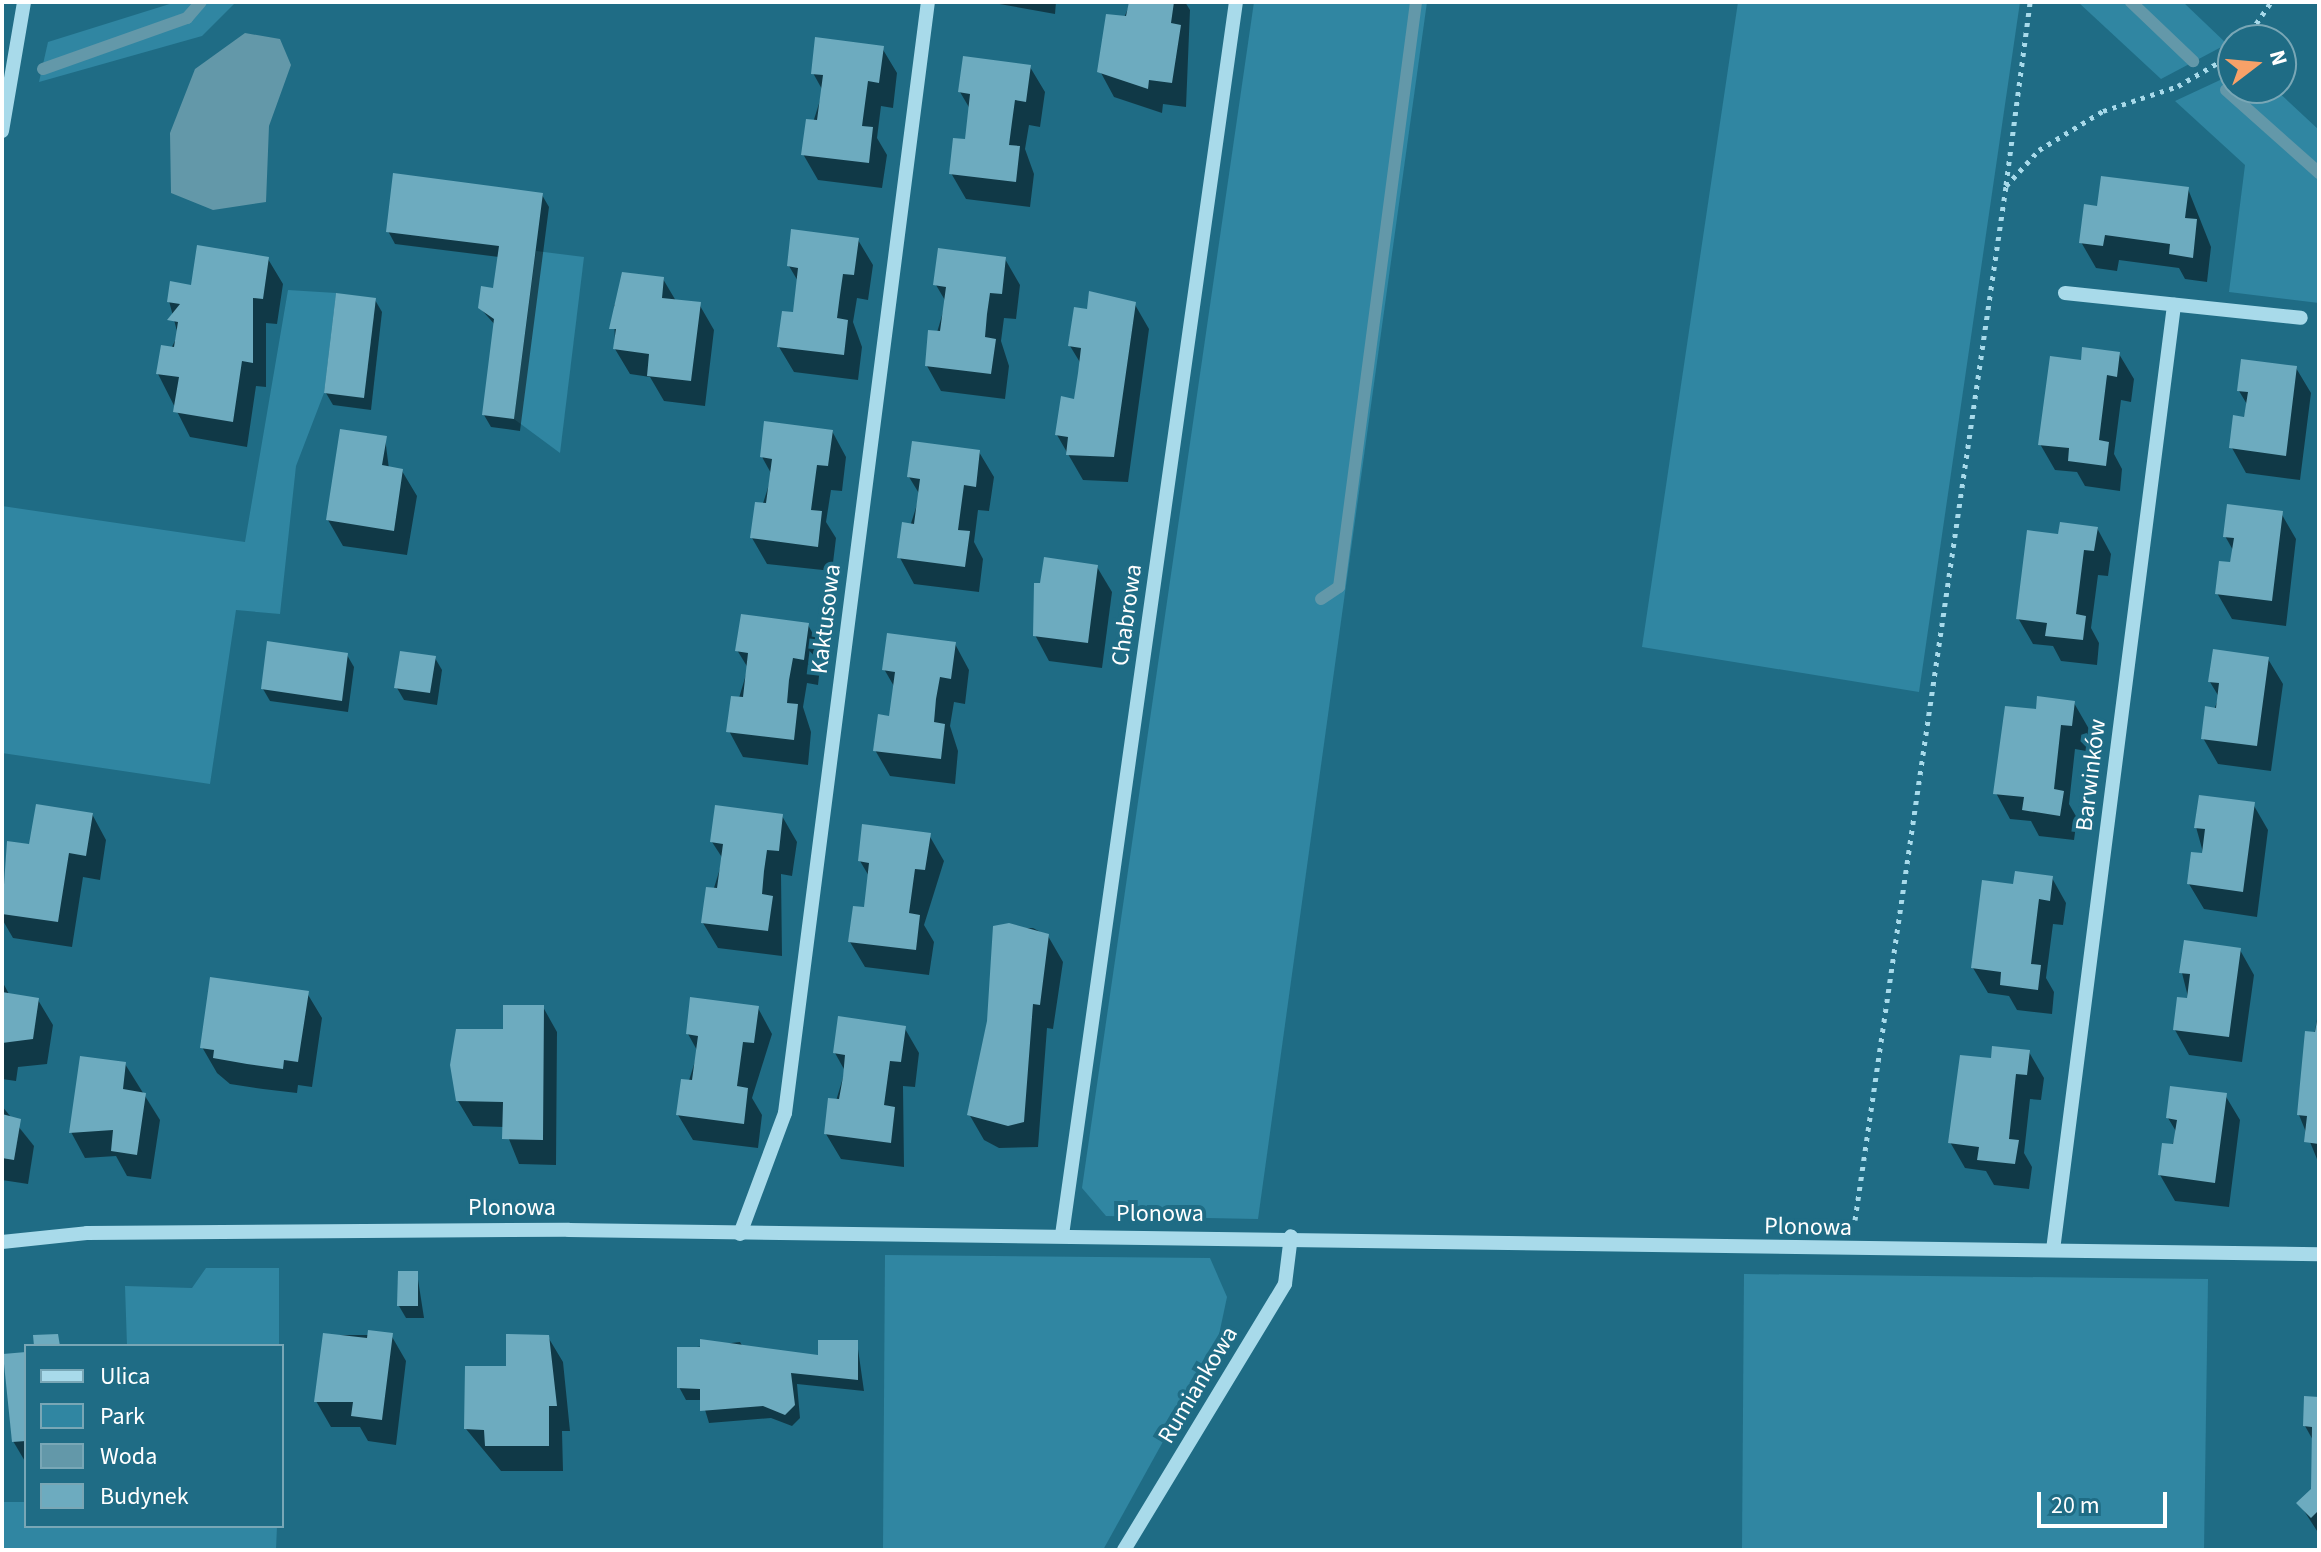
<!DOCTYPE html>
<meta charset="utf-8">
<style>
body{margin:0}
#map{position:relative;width:2321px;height:1552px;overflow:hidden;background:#1f6c85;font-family:"Source Sans 3",sans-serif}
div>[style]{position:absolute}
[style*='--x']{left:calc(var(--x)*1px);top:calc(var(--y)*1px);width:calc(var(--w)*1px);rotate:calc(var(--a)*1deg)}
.green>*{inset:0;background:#3086a2}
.water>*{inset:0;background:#6398a9}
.shadow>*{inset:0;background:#0007}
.stream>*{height:12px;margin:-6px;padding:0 6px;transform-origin:6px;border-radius:6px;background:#6398a9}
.building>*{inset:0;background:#6dabbf}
.path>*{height:5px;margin-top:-2.5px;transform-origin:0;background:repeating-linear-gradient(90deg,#a8daea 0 4px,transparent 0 10px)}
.minor>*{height:14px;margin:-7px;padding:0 7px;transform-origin:7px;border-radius:7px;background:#a8daea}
span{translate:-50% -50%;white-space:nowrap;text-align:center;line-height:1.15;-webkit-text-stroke:8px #1f6c85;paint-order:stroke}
.street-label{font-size:24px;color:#fff}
.frame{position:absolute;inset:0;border:4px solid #fff;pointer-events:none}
.legend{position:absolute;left:24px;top:1344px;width:260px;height:184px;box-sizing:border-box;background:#1f6c85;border:2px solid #79a7b6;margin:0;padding:10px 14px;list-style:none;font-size:24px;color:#fff}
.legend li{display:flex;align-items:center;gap:16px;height:40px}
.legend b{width:40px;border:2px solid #79a7b6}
.north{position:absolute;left:2217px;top:24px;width:80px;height:80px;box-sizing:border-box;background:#1f6c85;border:2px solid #79a7b6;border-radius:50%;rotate:74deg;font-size:22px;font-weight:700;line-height:32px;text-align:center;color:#fff}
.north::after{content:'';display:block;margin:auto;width:28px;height:36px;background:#f8a168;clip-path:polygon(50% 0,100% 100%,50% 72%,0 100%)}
.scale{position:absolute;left:2037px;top:1492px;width:130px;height:36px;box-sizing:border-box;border:4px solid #fff;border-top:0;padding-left:10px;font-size:24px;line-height:28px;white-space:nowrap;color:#fff;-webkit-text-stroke:6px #1f6c85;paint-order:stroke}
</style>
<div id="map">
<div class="green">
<i style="clip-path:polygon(176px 2px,236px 2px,202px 36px,39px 82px,48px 42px)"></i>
<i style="clip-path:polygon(1254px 2px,1427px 2px,1258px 1219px,1106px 1216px,1082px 1188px)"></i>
<i style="clip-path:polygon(1738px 2px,2020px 2px,1919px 692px,1642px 647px)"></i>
<i style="clip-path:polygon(2078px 2px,2183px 2px,2227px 44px,2161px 79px)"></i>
<i style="clip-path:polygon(2233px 74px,2233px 88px,2274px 88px,2319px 130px,2319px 303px,2229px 292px,2245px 165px,2175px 101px)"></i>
<i style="clip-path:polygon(536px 251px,584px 257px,560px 453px,514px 419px)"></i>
<i style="clip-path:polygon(288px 290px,336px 293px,324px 393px,296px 466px,280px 614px,236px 610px,210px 784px,2px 753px,2px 506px,245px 542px)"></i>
<i style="clip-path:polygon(885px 1255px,1210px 1258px,1227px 1297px,1217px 1344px,1103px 1550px,883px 1550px)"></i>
<i style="clip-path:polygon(206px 1268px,279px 1268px,279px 1346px,127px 1346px,125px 1286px,192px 1288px)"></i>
<i style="clip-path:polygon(1744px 1274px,2208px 1279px,2204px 1550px,1742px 1550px)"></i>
<i style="clip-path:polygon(2px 1502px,26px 1502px,26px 1526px,277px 1526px,276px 1550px,2px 1550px)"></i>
</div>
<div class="water">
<i style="clip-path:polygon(245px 33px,280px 39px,291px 65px,269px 126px,266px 202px,213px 210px,171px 193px,170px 133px,195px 69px)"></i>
</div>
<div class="shadow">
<i style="clip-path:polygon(988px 2px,1056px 2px,1055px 14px)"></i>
<i style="clip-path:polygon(1131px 2px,1185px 2px,1190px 10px,1186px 107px,1163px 104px,1162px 113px,1114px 97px,1100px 71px)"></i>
<i style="clip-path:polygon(882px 48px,897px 73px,893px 108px,881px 106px,877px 138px,887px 155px,882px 188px,818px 180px,803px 154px,823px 91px,813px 73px)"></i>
<i style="clip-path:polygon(1030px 67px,1045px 92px,1040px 127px,1029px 125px,1025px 149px,1034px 174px,1030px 207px,966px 199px,951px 173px,967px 141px,970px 109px,960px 92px)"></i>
<i style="clip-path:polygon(2188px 189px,2211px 247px,2207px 282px,2185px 279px,2179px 268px,2119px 260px,2117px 271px,2096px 268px,2081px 242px)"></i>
<i style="clip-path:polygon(542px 195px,549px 207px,520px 431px,491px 427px,484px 415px,496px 326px,480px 308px,495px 290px,499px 257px,395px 244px,388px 231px)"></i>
<i style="clip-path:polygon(858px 240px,873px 265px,868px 300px,857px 298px,853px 322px,862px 347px,858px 380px,794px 372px,779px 347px,795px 314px,799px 283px,789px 266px)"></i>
<i style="clip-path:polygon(268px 259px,283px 284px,277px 324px,266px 323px,266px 387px,256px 386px,247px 447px,190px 437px,158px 374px,178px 335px,169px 301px)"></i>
<i style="clip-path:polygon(1005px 259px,1020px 285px,1016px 319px,1004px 318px,1001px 341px,1009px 366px,1005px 399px,941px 391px,927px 366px,946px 302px,936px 285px)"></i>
<i style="clip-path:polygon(663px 279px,676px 301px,699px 304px,714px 330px,705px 406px,664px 401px,650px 377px,630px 374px,615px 349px,614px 305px)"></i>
<i style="clip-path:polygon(375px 300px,382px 312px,371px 410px,333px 405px,326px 393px)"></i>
<i style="clip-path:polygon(1134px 303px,1149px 329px,1128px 482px,1083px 480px,1057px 435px,1075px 401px,1081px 364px,1070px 346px,1089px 311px)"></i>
<i style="clip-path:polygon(2119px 354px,2134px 379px,2131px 402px,2121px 400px,2114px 454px,2122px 469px,2120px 491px,2085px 486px,2077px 472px,2055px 470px,2040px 444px,2082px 362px)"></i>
<i style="clip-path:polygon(2296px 368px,2311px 393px,2300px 480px,2246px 473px,2232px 448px,2248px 406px,2239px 391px)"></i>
<i style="clip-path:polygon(832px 431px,846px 457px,842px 491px,831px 490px,826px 522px,836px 538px,832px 571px,767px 564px,752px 538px,772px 475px,762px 457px)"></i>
<i style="clip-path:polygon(385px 438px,389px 469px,402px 471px,417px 496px,407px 555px,343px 546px,328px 520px)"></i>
<i style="clip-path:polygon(979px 452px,994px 477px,989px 511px,978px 510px,974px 542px,983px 559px,979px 592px,914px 584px,900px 558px,920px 495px,909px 477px)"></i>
<i style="clip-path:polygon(2281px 513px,2296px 539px,2286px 626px,2232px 619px,2217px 593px,2234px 552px,2225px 536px)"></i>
<i style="clip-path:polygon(2097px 528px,2111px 554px,2108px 576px,2098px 575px,2091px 628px,2099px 643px,2097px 665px,2061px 661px,2053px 646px,2033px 644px,2018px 618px,2060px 537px)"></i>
<i style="clip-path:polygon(1097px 567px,1112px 592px,1102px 668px,1049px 661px,1035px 635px)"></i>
<i style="clip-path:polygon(808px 625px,822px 650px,818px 685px,807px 683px,803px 707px,811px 732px,808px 765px,743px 757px,729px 731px,748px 668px,737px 650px)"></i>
<i style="clip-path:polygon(955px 644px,969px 670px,965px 704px,954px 702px,950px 726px,958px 751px,955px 784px,890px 776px,875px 750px,891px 718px,895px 688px,884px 669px)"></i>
<i style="clip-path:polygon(347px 655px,354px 667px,348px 712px,270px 701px,263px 689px)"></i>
<i style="clip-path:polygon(435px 658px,442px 670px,437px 705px,404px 700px,397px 688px)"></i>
<i style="clip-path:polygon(2268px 659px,2283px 684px,2271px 771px,2218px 764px,2203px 738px,2219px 697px,2210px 682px)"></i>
<i style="clip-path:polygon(2074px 703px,2089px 729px,2086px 751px,2075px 749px,2069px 804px,2077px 818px,2074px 840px,2039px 836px,2031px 821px,2010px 819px,1996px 793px,2038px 712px)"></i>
<i style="clip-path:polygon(2253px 804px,2268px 830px,2257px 917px,2204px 909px,2189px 884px,2204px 856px,2196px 827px)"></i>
<i style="clip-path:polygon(92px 814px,106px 840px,100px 880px,83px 877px,72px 947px,13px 938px,2px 919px,8px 843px,31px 846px)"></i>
<i style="clip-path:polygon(782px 816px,797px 842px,792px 876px,781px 874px,782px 956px,718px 948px,703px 923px,723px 859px,712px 842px)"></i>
<i style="clip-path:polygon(929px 835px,944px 861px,924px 925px,934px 942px,929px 975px,865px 967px,850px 942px,866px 909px,870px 878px,860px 861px)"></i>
<i style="clip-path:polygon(2052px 878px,2066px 903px,2063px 925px,2053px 924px,2046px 978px,2054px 992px,2052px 1014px,2017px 1010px,2009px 996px,1988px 993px,1973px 968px,2015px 886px)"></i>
<i style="clip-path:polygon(995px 928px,1033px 928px,1048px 936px,1063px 962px,1053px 1029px,1047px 1028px,1038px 1147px,999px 1148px,984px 1140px,969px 1114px,989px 1021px)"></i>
<i style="clip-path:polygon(2240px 950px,2254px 975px,2242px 1062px,2189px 1055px,2175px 1030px,2189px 1001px,2182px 973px)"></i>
<i style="clip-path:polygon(2px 981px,10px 996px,38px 1000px,53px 1025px,47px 1064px,18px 1067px,16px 1081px,2px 1079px)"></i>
<i style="clip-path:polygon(307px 993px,322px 1018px,312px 1087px,298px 1085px,297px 1093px,263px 1089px,230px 1084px,217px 1073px,202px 1047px)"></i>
<i style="clip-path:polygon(543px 1007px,557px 1032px,556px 1165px,519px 1164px,504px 1127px,473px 1126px,458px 1101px,505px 1031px)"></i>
<i style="clip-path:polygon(758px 1008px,772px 1034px,752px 1098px,762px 1115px,758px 1148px,693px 1140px,678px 1115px,698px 1052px,688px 1034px)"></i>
<i style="clip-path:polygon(2319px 1009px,2319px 1164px,2299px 1115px)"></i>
<i style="clip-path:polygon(904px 1027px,919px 1053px,915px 1087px,903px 1086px,904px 1167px,841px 1159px,826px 1134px,845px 1071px,835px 1053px)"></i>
<i style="clip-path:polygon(2029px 1052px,2044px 1078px,2041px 1100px,2030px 1099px,2024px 1153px,2032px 1167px,2029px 1189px,1994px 1185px,1986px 1171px,1965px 1168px,1950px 1142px,1992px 1060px)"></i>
<i style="clip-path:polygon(125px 1064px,160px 1120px,151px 1179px,127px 1176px,116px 1156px,85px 1158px,71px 1132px)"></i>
<i style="clip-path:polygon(2225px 1095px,2240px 1120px,2229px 1207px,2175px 1201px,2160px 1175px,2177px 1133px,2168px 1118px)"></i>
<i style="clip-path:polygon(2px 1106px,34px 1146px,28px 1184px,2px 1180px)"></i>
<i style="clip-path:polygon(417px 1273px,424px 1318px,406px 1318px,399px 1306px)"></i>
<i style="clip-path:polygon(325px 1335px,391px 1335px,406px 1361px,396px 1445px,368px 1441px,360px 1427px,331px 1427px,316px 1401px)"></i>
<i style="clip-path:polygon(548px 1337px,563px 1362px,570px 1431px,562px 1431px,563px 1471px,501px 1471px,466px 1429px,508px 1368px)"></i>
<i style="clip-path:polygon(740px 1342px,746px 1352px,820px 1357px,857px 1342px,864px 1391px,797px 1384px,800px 1418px,792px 1426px,771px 1418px,709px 1423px,702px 1400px,686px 1400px,679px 1387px,679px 1349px)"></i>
<i style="clip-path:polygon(26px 1354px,26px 1463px,13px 1441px)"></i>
<i style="clip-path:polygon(2319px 1399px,2319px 1534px,2299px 1503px,2313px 1490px,2314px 1442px,2305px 1426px)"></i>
</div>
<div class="stream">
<i style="--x:2131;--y:2;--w:86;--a:43.6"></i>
<i style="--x:43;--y:69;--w:153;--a:-19.5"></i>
<i style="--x:187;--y:18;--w:21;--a:-49"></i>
<i style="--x:2226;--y:90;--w:125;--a:41.7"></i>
<i style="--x:1321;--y:599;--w:22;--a:-34"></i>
<i style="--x:1339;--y:587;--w:590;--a:-82.5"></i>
</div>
<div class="building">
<i style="clip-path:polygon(1129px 2px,1174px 2px,1171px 23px,1181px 25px,1172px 83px,1149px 80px,1148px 89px,1097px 72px,1106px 14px,1126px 16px)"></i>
<i style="clip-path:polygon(815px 37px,884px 46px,879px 83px,868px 81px,862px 126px,873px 127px,869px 163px,801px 155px,806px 119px,817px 120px,823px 75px,811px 74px)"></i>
<i style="clip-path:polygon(963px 56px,1031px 65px,1026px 102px,1015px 100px,1012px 122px,1009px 145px,1020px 146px,1016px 182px,949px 174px,953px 138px,965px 139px,970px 94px,958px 92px)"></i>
<i style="clip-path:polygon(393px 173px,543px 193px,514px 419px,482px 415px,494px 319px,478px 308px,481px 286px,493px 288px,499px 246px,386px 232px)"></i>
<i style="clip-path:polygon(2101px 176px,2189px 187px,2185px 218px,2197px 219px,2193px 258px,2169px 254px,2170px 244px,2105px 235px,2103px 246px,2079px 243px,2084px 204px,2097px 206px)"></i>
<i style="clip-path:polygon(791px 229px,859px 238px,854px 275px,843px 274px,840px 295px,837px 318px,848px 320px,844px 355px,777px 347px,782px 311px,793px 312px,798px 268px,787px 266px)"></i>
<i style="clip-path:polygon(197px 245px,269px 257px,263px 299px,253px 298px,253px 363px,242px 361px,233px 422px,173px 412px,179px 377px,156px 374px,161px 345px,174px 347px,178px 322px,167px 320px,180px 304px,167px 302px,170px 281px,191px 285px)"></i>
<i style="clip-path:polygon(938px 248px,1006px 257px,1002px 294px,990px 293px,987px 314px,985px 337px,996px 339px,991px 374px,925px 366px,928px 330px,940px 331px,946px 287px,933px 285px)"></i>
<i style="clip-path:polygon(622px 272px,664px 277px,662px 298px,701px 302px,691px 381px,647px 376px,649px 354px,613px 349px,616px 329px,609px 329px)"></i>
<i style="clip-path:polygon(1089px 291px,1136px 302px,1114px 457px,1066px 455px,1068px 437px,1055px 435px,1061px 396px,1074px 399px,1078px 373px,1081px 348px,1068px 346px,1074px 307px,1087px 309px)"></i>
<i style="clip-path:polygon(336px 293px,376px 298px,364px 398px,324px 393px)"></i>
<i style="clip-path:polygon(2082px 347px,2120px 352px,2117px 377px,2107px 375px,2099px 440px,2109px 442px,2106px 466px,2068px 461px,2069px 448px,2038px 445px,2050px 356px,2081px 360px)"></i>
<i style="clip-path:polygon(2241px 359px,2297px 366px,2286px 456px,2229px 448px,2233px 415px,2244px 417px,2248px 392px,2237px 391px)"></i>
<i style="clip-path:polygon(764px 421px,833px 430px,828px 466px,817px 465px,811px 510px,822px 511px,818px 547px,750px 538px,755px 502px,766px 503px,772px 459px,760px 457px)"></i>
<i style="clip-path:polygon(340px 429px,387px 436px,382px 465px,403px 469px,394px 531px,326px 520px)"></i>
<i style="clip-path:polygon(912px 441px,980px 450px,976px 487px,964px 485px,958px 530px,970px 531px,965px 567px,897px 558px,902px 522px,914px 524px,920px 479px,907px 477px)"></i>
<i style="clip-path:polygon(2227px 504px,2283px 511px,2272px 601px,2215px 594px,2219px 561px,2230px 562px,2234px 538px,2223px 537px)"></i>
<i style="clip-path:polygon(2060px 522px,2098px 527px,2094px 551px,2084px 550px,2076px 614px,2086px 616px,2083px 640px,2045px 636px,2047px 623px,2016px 619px,2027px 530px,2058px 534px)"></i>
<i style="clip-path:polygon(1044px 557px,1098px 565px,1088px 643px,1033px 636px,1034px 583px,1040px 583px)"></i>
<i style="clip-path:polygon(741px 614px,809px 623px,804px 660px,793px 658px,789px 680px,787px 703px,798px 704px,794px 740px,726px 732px,731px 696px,743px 697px,748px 653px,735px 651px)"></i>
<i style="clip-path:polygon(887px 633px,956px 642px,951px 679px,940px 677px,936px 699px,934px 722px,945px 724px,941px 759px,873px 751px,878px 714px,889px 716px,895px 672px,882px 670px)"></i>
<i style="clip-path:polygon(267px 641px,348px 653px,342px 701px,261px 689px)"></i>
<i style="clip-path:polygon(2213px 649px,2269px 657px,2257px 746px,2201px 739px,2205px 706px,2216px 708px,2219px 683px,2208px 682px)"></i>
<i style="clip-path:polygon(400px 651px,436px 656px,430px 693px,394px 688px)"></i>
<i style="clip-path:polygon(2037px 696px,2075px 701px,2072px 726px,2061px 725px,2054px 789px,2064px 791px,2060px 816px,2022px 810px,2024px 797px,1993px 794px,2005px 706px,2036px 709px)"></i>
<i style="clip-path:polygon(2199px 795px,2255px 802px,2243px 892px,2187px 884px,2191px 852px,2202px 853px,2205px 829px,2194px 828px)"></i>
<i style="clip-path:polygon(36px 804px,93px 813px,86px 856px,69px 853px,58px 922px,2px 914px,7px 841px,29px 844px)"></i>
<i style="clip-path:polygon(715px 805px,783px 814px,779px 851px,767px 850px,764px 871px,762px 894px,773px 896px,768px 931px,701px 923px,706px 887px,717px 888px,723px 844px,710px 842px)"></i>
<i style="clip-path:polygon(862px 824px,931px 833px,925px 870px,915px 869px,909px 913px,920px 915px,916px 950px,848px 942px,853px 906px,864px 907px,869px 863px,858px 861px)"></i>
<i style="clip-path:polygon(2015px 871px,2053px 876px,2050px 901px,2039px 899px,2031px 964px,2041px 965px,2038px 990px,2000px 985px,2001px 972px,1971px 968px,1982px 880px,2013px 884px)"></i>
<i style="clip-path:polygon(1009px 923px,1049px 934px,1040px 1005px,1033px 1004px,1024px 1122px,1008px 1126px,967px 1115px,987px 1021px,993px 926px)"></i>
<i style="clip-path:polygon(2184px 940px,2241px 948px,2229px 1037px,2173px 1030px,2177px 997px,2187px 998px,2190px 974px,2179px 973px)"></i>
<i style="clip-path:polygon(210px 977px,309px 991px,298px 1062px,284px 1060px,283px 1069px,247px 1064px,213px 1058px,214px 1050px,200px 1048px)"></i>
<i style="clip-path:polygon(2px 992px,39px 998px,33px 1039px,2px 1043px)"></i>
<i style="clip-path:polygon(690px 997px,759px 1006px,754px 1043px,743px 1042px,737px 1086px,748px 1088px,744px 1124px,676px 1115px,681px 1079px,692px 1080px,698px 1036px,686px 1034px)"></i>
<i style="clip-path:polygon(503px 1005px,544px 1005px,543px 1140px,502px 1139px,503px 1102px,456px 1101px,450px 1065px,456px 1029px,503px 1029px)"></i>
<i style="clip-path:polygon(2319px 1010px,2319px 1144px,2304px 1142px,2307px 1116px,2297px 1115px,2305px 1031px,2315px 1032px)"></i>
<i style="clip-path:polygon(838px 1016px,906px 1026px,901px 1062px,890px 1061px,884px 1105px,895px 1107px,891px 1143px,824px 1134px,828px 1098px,839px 1099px,843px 1077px,845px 1055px,833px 1053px)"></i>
<i style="clip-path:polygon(1992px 1046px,2030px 1050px,2027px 1075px,2016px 1074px,2009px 1139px,2019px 1140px,2015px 1164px,1977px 1160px,1979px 1147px,1948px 1143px,1960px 1055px,1991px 1058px)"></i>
<i style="clip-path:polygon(80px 1056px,126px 1062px,123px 1089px,146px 1093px,137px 1155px,111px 1151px,113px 1130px,69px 1133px)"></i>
<i style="clip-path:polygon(2170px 1086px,2227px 1093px,2215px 1183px,2158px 1175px,2162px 1143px,2173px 1144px,2177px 1120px,2166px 1118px)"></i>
<i style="clip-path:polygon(2px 1114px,21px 1119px,14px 1160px,2px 1158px)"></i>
<i style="clip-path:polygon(398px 1271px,418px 1271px,418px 1306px,397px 1306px)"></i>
<i style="clip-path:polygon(368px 1330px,393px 1333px,382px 1420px,351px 1416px,353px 1402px,314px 1402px,323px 1333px,367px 1338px)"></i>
<i style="clip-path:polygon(58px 1334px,60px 1346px,34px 1346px,33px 1335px)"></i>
<i style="clip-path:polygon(506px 1334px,549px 1335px,557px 1406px,549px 1406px,549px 1446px,485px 1446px,484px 1430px,464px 1429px,465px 1366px,506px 1366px)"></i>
<i style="clip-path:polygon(700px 1339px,818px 1355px,818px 1340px,858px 1340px,858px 1380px,791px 1373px,795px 1405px,785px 1415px,763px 1406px,700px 1411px,700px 1389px,677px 1388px,677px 1347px,700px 1347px)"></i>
<i style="clip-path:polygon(26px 1352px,26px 1441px,12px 1442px,3px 1354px)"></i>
<i style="clip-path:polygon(2304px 1396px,2319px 1397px,2319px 1510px,2311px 1518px,2296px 1503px,2311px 1489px,2312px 1427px,2303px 1426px)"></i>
</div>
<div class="path">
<i style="--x:2245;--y:40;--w:46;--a:-55.6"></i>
<i style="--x:2006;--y:185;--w:185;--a:-82.5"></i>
<i style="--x:1855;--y:1220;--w:1045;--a:-81.69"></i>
<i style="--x:2006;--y:186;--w:49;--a:-47.5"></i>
<i style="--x:2039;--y:150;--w:75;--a:-31.4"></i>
<i style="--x:2103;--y:111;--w:79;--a:-18.4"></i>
<i style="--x:2178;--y:86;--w:64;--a:-30.2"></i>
</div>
<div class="minor">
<i style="--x:2;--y:131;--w:131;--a:-80.3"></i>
<i style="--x:2065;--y:293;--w:237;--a:6"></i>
<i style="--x:740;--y:1234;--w:129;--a:-69.6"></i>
<i style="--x:785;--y:1113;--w:1120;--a:-82.67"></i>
<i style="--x:1062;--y:1235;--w:1245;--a:-81.97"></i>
<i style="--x:2;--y:1242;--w:85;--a:-6"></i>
<i style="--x:87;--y:1233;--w:482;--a:-0.4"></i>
<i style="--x:569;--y:1230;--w:1750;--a:0.79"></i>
<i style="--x:2053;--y:1250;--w:953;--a:-82.7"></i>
<i style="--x:1124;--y:1550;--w:311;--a:-58.8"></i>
<i style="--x:1285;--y:1284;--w:48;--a:-82.9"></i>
</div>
<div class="street-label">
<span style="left:1127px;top:615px;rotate:-82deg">Chabrowa</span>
<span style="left:826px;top:619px;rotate:-83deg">Kaktusowa</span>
<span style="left:2091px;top:775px;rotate:-83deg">Barwinków</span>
<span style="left:512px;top:1208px">Plonowa</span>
<span style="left:1160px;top:1214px">Plonowa</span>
<span style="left:1808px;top:1227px;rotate:1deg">Plonowa</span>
<span style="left:1198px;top:1385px;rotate:-59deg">Rumiankowa</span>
</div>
<div class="frame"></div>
<ul class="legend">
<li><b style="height:10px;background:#a8daea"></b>Ulica</li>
<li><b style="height:22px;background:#3086a2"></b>Park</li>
<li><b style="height:22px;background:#6398a9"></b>Woda</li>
<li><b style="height:22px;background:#6dabbf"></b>Budynek</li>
</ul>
<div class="north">N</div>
<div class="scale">20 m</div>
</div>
